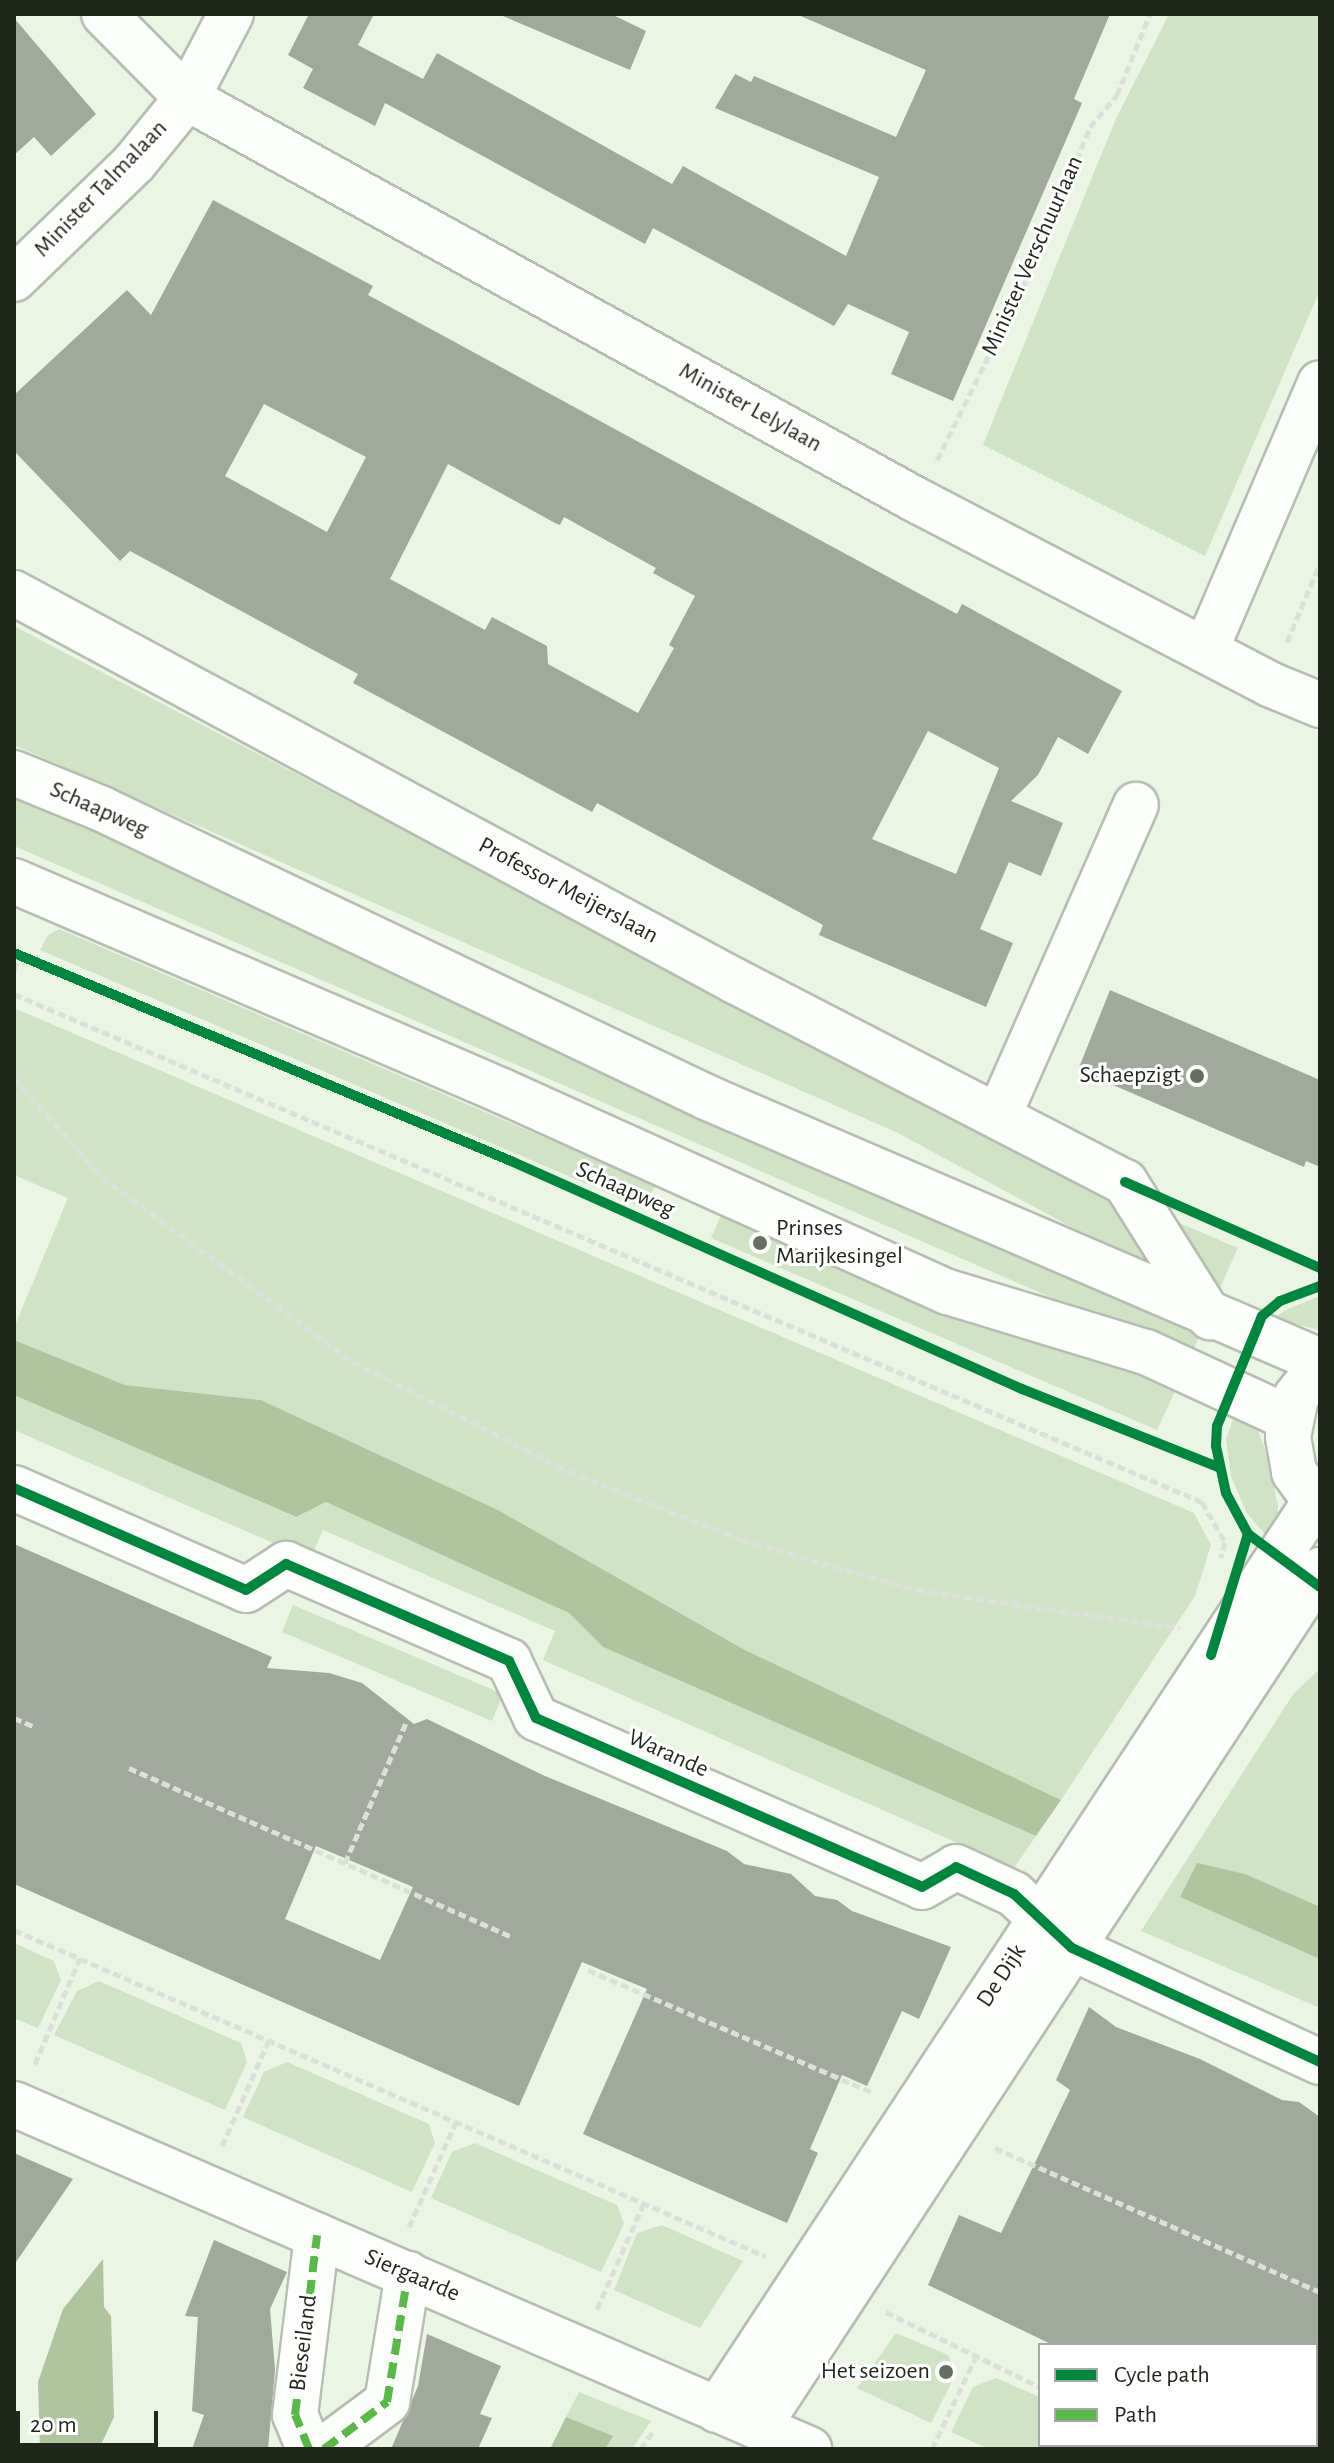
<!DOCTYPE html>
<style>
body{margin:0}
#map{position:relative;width:1334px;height:2463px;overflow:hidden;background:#eaf5e4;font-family:"Alegreya Sans",sans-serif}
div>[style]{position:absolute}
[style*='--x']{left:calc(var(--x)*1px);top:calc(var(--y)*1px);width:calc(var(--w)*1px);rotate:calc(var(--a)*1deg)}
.green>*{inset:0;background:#d0e3c4}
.water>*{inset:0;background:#aec59e}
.building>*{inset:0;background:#a0a99b}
.path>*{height:5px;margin-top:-2.5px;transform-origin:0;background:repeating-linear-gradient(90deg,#dce0da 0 8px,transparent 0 12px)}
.roads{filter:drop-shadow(2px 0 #b6beb1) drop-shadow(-2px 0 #b6beb1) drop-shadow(0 2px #b6beb1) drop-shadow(0 -2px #b6beb1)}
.minor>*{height:44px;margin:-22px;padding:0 22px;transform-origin:22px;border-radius:22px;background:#fcfefb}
.quiet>*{height:8px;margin-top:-4px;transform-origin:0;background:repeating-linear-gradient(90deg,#58b947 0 16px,transparent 0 24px)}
.cycleway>*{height:10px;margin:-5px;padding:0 5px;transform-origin:5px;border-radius:5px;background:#00873e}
.dots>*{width:22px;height:22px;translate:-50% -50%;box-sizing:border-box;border:4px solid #fff;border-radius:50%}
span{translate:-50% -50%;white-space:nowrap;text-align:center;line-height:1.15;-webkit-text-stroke:6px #fff;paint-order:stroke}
.street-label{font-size:24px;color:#1f261a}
.poi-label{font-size:24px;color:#1f261a}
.right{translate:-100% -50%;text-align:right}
.left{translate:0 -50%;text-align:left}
.frame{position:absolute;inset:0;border:16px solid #1f261a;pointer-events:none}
.legend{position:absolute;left:1038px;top:2343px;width:280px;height:104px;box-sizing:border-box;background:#fff;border:2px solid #a5a8a3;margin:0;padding:10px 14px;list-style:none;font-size:24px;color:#1f261a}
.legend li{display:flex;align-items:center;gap:16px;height:40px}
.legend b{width:40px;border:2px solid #a5a8a3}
.scale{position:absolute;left:16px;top:2411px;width:142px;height:36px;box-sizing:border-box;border:4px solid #1f261a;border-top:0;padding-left:10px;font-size:24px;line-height:28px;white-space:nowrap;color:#1f261a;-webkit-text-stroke:6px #fff;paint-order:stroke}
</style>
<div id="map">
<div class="green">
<i style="clip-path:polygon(1169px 14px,1320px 14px,1320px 290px,1205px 556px,983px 445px,1115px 121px)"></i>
<i style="clip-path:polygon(14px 626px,1124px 1208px,1173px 1282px,898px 1133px,14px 745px)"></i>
<i style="clip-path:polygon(14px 789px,1203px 1327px,1190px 1358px,14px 846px)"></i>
<i style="clip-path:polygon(59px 929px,655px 1185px,645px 1209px,40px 950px,48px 935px)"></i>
<i style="clip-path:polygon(14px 1008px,1194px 1513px,1211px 1545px,1195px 1596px,1061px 1800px,745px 1650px,498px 1510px,261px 1400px,125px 1385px,14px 1340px,14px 1328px,68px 1198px,14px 1175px)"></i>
<i style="clip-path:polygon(722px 1213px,1179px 1383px,1157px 1430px,711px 1238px)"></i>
<i style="clip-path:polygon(1177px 1222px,1238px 1248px,1218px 1292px,1175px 1224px)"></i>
<i style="clip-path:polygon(1320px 1296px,1320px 1330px,1272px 1319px,1288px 1309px)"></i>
<i style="clip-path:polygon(14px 1395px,295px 1517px,326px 1502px,569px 1613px,603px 1647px,1036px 1836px,1014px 1868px,543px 1660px,555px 1631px,323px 1530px,310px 1559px,14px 1430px)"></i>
<i style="clip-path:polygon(1237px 1409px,1255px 1423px,1265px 1449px,1278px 1505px,1278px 1526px,1270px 1540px,1246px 1512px,1231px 1476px,1226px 1439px)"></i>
<i style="clip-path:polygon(293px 1605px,503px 1694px,492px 1721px,282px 1632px)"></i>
<i style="clip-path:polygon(1320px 1669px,1320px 2008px,1141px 1931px,1294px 1693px)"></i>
<i style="clip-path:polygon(14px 1943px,54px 1961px,61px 1980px,38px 2028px,14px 2018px)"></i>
<i style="clip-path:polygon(99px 1981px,241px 2043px,247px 2062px,225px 2110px,54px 2035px,77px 1991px)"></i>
<i style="clip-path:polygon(287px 2062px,429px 2124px,435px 2143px,412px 2192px,243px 2117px,264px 2072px)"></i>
<i style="clip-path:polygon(475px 2143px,617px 2205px,624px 2224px,601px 2272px,431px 2198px,452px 2152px)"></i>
<i style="clip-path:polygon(662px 2225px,743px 2261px,700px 2328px,614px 2290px,637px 2233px)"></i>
<i style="clip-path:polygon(896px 2333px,948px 2355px,956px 2374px,931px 2423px,857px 2388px)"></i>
<i style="clip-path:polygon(996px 2378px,1040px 2397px,1040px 2445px,1141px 2449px,989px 2449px,951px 2432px,973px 2387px)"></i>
<i style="clip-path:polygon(579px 2392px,651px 2421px,632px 2449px,605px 2449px,612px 2436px,566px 2417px)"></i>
</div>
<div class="water">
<i style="clip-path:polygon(14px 1340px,125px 1385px,261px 1400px,498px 1510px,745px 1650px,1061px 1800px,1036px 1836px,603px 1647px,569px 1613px,326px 1502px,296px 1517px,14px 1395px)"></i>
<i style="clip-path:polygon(1197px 1863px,1245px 1874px,1320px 1907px,1320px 1959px,1180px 1897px)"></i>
<i style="clip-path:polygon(103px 2259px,104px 2307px,111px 2316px,114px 2417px,99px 2449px,40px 2449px,38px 2382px,63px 2309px)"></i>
<i style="clip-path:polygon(566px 2417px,613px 2436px,605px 2449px,550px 2449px)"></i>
</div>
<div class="building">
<i style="clip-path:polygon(309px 14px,374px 14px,358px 45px,423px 79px,437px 53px,672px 184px,683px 166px,846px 256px,879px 177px,715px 108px,735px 74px,751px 82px,754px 76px,896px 137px,926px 70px,796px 14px,1110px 14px,1074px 99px,1082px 103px,953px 401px,891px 374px,909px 332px,848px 304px,834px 326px,653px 228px,645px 244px,385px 103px,375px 126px,303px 88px,313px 69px,288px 55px)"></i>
<i style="clip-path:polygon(498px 14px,611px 14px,646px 31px,630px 70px)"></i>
<i style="clip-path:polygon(14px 18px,96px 114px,51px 156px,34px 137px,14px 155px)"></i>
<i style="clip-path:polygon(evenodd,213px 200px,373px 286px,368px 295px,681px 465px,957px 614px,962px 604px,1122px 691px,1088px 754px,1058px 737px,1038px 775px,1011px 801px,1063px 823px,1041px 876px,1009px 862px,980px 929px,1013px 943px,986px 1007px,819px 935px,823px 925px,597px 803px,592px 812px,353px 683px,358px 674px,130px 551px,120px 561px,14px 451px,14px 395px,127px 290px,151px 315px,213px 200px,264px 404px,366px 457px,327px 532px,225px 476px,264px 404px,213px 200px,448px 464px,555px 523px,560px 525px,564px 517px,656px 568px,653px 573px,695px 596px,669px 645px,674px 648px,638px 713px,548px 664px,547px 646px,492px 617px,485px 630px,390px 579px,448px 464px,213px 200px,928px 731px,999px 768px,956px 874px,872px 839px,928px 731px)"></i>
<i style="clip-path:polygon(1110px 990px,1320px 1080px,1320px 1167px,1306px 1161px,1304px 1167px,1078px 1070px)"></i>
<i style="clip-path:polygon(evenodd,14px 1544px,272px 1657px,267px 1668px,329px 1673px,362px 1683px,414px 1724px,427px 1719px,545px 1776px,727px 1851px,744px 1864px,791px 1874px,815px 1896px,837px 1900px,852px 1911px,951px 1947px,919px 2019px,902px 2011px,867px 2086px,842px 2075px,810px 2149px,818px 2153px,787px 2223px,583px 2134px,647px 1989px,582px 1962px,519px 2106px,14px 1884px,14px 1544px,316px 1846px,413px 1887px,380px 1960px,285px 1919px,316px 1846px)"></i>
<i style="clip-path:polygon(1089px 2007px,1116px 2027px,1200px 2059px,1282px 2100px,1299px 2102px,1320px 2117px,1320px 2345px,1053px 2345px,928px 2285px,959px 2215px,1001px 2233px,1070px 2090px,1056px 2080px)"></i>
<i style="clip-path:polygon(14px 2153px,73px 2179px,14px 2265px)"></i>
<i style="clip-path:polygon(214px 2240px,287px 2272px,270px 2309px,275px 2370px,268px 2449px,192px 2449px,204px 2415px,192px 2411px,198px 2317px,185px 2316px)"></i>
<i style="clip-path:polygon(427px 2334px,501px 2366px,480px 2414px,492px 2418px,478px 2449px,391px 2449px,418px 2386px)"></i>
</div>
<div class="path">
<i style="--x:937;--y:460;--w:211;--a:-63.6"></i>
<i style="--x:1031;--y:271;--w:156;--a:-67.7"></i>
<i style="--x:1090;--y:127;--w:42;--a:-49.8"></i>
<i style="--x:1117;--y:95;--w:87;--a:-67.8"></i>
<i style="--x:1287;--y:642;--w:86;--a:-67.3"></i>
<i style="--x:14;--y:970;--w:16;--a:-68"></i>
<i style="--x:14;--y:994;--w:1292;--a:23.15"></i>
<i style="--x:1202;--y:1502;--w:46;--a:60.1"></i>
<i style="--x:1225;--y:1542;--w:16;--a:105"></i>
<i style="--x:14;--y:1078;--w:132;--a:48.4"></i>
<i style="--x:102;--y:1177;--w:312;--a:36.4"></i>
<i style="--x:353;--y:1362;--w:241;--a:26.9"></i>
<i style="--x:568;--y:1471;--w:187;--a:21.6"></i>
<i style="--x:742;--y:1540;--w:182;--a:15.9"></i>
<i style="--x:917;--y:1590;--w:265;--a:8.3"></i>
<i style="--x:14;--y:1718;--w:21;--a:23"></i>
<i style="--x:129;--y:1768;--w:419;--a:23.8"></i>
<i style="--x:345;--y:1863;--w:153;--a:-66.5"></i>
<i style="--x:14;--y:1930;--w:819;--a:23.47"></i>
<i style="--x:588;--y:1970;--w:308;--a:23.3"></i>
<i style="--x:35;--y:2064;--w:115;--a:-67"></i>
<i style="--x:222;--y:2146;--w:116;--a:-66.1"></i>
<i style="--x:995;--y:2148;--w:355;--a:23.9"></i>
<i style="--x:409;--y:2227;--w:115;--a:-65.9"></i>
<i style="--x:597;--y:2309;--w:116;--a:-66.1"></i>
<i style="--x:886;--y:2312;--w:171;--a:26"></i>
<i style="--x:1174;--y:2445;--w:10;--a:24"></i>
<i style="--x:641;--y:2449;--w:23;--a:-56"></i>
<i style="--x:932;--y:2449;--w:100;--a:-64.5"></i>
<i style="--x:1155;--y:2449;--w:4;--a:-63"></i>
</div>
<div class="roads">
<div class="minor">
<i style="--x:104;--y:14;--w:118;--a:45.3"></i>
<i style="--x:187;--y:98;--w:835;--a:28.87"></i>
<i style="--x:918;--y:501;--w:396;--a:27.5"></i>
<i style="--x:1269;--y:684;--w:55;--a:22.4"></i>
<i style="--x:14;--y:279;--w:167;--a:-44"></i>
<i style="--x:134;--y:163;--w:84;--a:-50.8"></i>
<i style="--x:187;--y:98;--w:95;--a:-62.4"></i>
<i style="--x:14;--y:593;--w:819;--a:28.29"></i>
<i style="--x:735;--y:981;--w:439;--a:27.3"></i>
<i style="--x:1125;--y:1182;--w:160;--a:57.8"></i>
<i style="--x:1207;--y:647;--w:287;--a:-66.8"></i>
<i style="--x:14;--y:773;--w:95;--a:22.2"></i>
<i style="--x:102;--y:809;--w:669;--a:25.49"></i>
<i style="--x:706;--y:1097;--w:668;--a:23.27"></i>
<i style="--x:14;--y:881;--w:531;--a:23.28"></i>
<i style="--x:502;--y:1091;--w:489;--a:24.3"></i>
<i style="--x:948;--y:1292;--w:207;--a:16.9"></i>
<i style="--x:1146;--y:1352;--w:157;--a:24.8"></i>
<i style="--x:999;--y:1115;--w:339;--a:-66.2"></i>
<i style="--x:1320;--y:1366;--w:39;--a:128"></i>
<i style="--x:1296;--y:1397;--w:41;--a:101.3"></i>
<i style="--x:1288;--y:1437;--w:36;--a:80"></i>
<i style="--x:1294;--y:1472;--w:44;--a:54.2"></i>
<i style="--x:14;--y:1488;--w:253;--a:23.7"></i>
<i style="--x:246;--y:1590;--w:48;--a:-33"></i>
<i style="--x:286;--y:1564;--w:243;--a:23.5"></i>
<i style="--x:509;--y:1661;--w:63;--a:64.7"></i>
<i style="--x:536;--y:1718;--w:421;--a:23.6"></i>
<i style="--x:922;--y:1887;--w:39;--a:-30"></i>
<i style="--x:956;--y:1867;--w:64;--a:25"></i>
<i style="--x:1014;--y:1894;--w:79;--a:43"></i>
<i style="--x:1072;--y:1948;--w:273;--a:24.7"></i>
<i style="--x:14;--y:2104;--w:867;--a:23.46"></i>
<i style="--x:717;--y:2410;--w:1086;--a:-56.65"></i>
<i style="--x:758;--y:2427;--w:1025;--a:-56.74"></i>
<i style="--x:309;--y:2449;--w:37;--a:-112"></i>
<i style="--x:295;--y:2415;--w:181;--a:-83"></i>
<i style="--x:324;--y:2449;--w:79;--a:-36.7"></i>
<i style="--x:387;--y:2402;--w:130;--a:-80.7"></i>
</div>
</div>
<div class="quiet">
<i style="--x:309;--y:2449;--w:37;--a:-112"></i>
<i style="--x:295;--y:2415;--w:181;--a:-83"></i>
<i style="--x:324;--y:2449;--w:79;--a:-36.7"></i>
<i style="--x:387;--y:2402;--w:130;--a:-80.7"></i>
</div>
<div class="cycleway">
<i style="--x:14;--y:953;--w:539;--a:22.71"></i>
<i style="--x:511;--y:1161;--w:560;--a:24.05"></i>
<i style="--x:1022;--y:1389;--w:211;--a:21.7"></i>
<i style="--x:1125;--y:1182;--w:213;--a:23.8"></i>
<i style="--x:1320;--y:1286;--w:43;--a:159.4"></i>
<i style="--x:1280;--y:1301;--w:23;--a:140"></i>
<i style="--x:1262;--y:1316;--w:119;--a:112.2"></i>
<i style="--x:1217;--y:1426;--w:20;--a:93"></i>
<i style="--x:1216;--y:1446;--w:48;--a:78"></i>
<i style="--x:1226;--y:1493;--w:47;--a:61.8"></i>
<i style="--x:1248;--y:1534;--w:89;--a:36.4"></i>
<i style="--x:14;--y:1488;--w:253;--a:23.7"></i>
<i style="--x:246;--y:1590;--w:48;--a:-33"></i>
<i style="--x:286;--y:1564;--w:243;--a:23.5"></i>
<i style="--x:509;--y:1661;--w:63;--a:64.7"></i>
<i style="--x:536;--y:1718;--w:421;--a:23.6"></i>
<i style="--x:922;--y:1887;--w:39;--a:-30"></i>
<i style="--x:956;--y:1867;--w:64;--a:25"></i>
<i style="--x:1014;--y:1894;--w:79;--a:43"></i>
<i style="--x:1072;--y:1948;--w:273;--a:24.7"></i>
<i style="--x:1211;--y:1655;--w:127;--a:-73"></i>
</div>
<div class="dots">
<i style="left:1197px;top:1076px;background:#666e61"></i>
<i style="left:760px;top:1243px;background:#666e61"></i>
<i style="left:946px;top:2372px;background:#666e61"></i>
</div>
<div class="street-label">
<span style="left:101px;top:189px;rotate:-46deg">Minister Talmalaan</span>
<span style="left:1033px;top:256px;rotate:-66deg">Minister Verschuurlaan</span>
<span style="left:750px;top:408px;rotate:29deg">Minister Lelylaan</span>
<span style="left:99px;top:810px;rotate:24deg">Schaapweg</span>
<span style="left:568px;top:891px;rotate:28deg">Professor Meijerslaan</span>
<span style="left:625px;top:1190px;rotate:24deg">Schaapweg</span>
<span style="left:668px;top:1754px;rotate:24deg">Warande</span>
<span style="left:1002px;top:1976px;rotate:-57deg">De Dijk</span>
<span style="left:412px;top:2276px;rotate:23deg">Siergaarde</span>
<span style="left:304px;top:2343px;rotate:-83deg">Bieseiland</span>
</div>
<div class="poi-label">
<span class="right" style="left:1181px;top:1076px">Schaepzigt</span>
<span class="left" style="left:776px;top:1243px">Prinses<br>Marijkesingel</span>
<span class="right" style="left:930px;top:2372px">Het seizoen</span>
</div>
<div class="frame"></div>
<ul class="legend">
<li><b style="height:10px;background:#00873e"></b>Cycle path</li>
<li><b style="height:10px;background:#58b947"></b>Path</li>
</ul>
<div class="scale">20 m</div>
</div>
